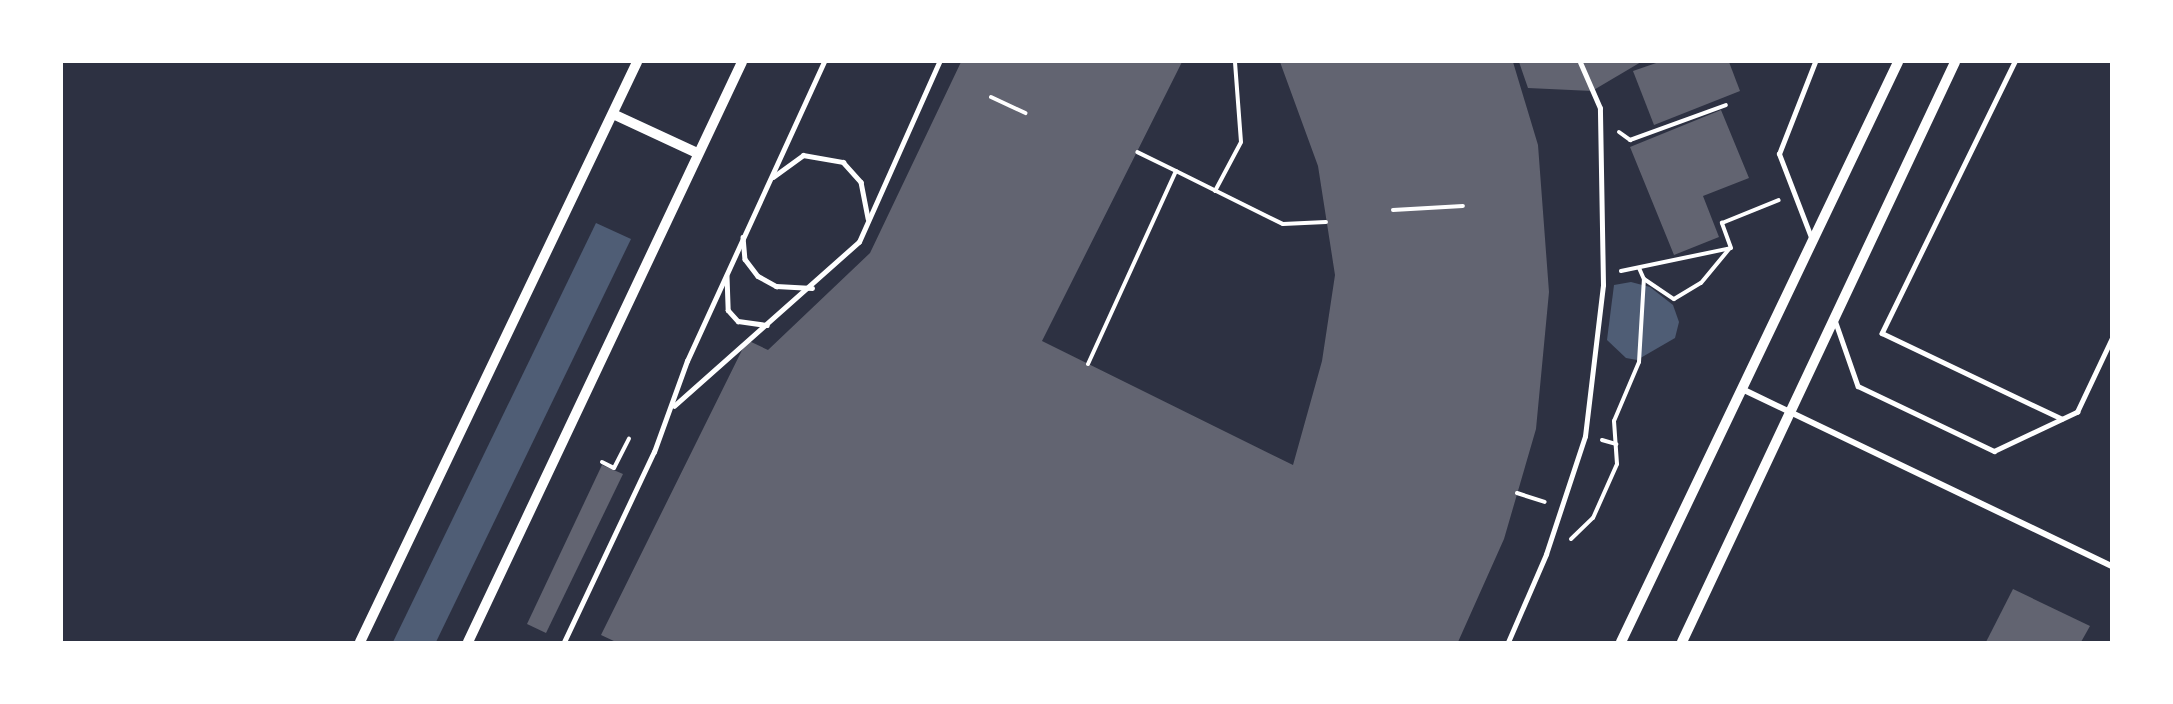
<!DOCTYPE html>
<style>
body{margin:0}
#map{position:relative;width:2173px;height:704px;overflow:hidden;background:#2d3142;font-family:Signika,sans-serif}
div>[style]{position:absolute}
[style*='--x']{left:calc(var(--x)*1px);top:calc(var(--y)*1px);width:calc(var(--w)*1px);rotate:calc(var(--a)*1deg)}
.water>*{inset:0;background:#4f5d75}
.building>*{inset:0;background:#626471}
.path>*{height:4px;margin:-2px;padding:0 2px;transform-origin:2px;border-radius:2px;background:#fff}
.service>*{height:4.5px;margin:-2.25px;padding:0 2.25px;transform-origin:2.25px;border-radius:2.25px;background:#fff}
.pedestrian>*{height:5px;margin:-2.5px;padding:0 2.5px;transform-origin:2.5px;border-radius:2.5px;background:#fff}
.minor>*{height:6px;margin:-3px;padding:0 3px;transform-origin:3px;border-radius:3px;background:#fff}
.tertiary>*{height:10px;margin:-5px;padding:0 5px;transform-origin:5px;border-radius:5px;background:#fff}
span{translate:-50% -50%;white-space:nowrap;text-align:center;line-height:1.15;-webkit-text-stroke:4.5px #fff;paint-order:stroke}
.frame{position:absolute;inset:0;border:63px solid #fff;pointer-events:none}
</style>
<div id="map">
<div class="water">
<i style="clip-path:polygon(596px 223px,631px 239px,436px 642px,393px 642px)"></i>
<i style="clip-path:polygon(1631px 282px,1650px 287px,1673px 305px,1679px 322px,1675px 338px,1637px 360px,1626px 358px,1607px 340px,1614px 285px)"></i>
</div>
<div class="building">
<i style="clip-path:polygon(961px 62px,1182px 62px,1042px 341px,1293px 465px,1322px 361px,1335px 275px,1318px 166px,1280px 62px,1513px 62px,1538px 145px,1549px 292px,1536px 429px,1504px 539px,1458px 642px,616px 642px,601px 635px,747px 340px,768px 350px,870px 253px)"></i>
<i style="clip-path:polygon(1519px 62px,1641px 62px,1592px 91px,1528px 88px)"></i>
<i style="clip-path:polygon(1659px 62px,1729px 62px,1740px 91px,1654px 125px,1633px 71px)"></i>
<i style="clip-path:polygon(1721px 110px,1749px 178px,1703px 196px,1719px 237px,1674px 255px,1630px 147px)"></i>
<i style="clip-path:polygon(602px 465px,623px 474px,546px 633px,527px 624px)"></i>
<i style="clip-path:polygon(2013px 589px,2090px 626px,2081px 642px,1986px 642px)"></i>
</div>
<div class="path">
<i style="--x:991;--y:97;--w:38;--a:25"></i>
<i style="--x:1619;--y:132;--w:14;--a:36"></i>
<i style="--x:1630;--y:140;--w:102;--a:-20"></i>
<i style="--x:1176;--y:171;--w:119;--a:26.4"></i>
<i style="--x:1283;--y:224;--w:43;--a:-2.7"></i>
<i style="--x:1215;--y:191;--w:55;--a:-62"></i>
<i style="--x:1241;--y:142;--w:80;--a:-94.3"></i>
<i style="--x:1393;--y:210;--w:70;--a:-3.3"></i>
<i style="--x:1639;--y:268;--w:12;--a:66"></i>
<i style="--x:1644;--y:279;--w:36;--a:34"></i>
<i style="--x:1674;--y:299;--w:31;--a:-31"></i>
<i style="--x:1701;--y:283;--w:45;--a:-50.4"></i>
<i style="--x:1621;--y:271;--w:112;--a:-11.8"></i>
<i style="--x:1731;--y:248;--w:27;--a:-110"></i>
<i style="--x:1722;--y:223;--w:61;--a:-22"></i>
<i style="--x:1088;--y:364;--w:212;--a:-65.5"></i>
<i style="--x:1176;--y:171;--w:43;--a:-154"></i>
<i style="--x:1602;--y:440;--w:15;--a:16"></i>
<i style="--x:602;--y:462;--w:13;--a:27"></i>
<i style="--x:614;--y:468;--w:33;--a:-63"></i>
<i style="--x:1517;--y:493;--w:29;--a:18"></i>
<i style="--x:1571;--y:539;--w:30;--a:-44"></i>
<i style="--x:1593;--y:518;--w:59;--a:-66"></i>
<i style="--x:1617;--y:464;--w:43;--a:-94"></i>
<i style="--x:1614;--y:421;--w:64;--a:-67"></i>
<i style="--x:1639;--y:362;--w:83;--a:-86.6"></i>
</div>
<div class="service">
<i style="--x:2015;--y:62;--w:302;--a:116.1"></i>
<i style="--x:1882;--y:333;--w:199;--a:25.5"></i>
<i style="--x:773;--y:177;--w:37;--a:-36"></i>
<i style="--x:803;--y:155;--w:41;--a:9.9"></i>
<i style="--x:843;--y:162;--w:27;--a:48"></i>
<i style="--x:861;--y:182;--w:37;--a:79"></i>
<i style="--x:743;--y:237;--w:22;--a:85"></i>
<i style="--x:745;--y:259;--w:21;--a:53"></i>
<i style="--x:758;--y:276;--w:21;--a:29"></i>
<i style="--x:776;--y:286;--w:36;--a:3"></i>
<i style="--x:1812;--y:240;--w:92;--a:-111"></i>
<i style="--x:1779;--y:154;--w:99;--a:-68.6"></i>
<i style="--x:727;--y:276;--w:34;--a:88"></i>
<i style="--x:728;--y:310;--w:15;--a:48"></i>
<i style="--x:738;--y:321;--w:29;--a:8"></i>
<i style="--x:1835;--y:320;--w:70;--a:70.8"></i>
<i style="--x:1858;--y:386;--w:151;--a:25.5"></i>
<i style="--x:1994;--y:451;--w:92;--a:-25.2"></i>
<i style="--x:2077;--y:412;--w:82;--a:-64.7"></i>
<i style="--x:674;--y:406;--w:247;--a:-41.6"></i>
<i style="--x:859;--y:242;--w:197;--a:-66"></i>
<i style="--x:564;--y:642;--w:210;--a:-64.7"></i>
<i style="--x:654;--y:452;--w:97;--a:-70.1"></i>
<i style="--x:687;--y:361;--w:329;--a:-65.4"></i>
</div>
<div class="pedestrian">
<i style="--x:1508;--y:642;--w:96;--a:-66.6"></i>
<i style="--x:1546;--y:554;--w:124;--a:-71.7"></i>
<i style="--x:1585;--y:436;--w:152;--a:-83.2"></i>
<i style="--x:1603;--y:285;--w:177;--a:-91"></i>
<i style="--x:1600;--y:108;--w:50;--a:-113.5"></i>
</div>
<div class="minor">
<i style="--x:1742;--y:389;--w:410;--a:25.6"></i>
</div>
<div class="tertiary">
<i style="--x:613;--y:114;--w:93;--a:24.9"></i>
<i style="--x:360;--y:642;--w:643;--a:-64.47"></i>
<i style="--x:468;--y:642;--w:641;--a:-64.71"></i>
<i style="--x:1621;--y:642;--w:643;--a:-64.47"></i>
<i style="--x:1682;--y:642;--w:641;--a:-64.79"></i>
</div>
<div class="frame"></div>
</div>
